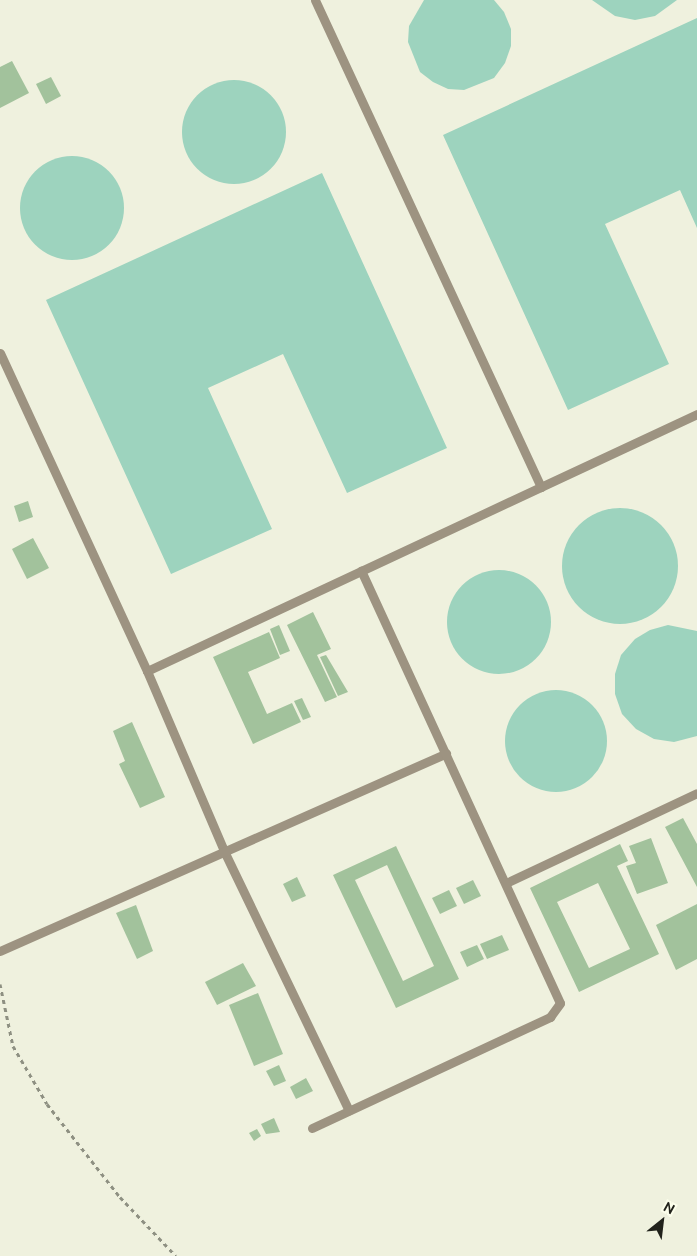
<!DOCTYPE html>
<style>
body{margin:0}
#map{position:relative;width:697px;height:1256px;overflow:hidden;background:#eff1de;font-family:Ubuntu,sans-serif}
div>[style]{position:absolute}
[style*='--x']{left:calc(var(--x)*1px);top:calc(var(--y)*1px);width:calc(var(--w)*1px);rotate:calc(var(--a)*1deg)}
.water>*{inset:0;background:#9dd3be}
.round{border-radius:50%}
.building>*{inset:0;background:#a2c29c}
.path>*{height:3px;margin-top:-1.5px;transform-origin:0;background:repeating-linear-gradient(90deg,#8e9082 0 4px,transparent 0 8px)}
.lane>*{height:9px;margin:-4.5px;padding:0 4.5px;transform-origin:4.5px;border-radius:4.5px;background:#9d9381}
span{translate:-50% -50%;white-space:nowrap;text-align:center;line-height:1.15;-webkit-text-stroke:4px #fcfeeb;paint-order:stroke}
.north{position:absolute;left:637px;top:1196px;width:50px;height:50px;-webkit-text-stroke:4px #fcfeeb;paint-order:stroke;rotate:29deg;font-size:14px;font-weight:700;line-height:20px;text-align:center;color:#21221b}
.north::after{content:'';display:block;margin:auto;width:18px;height:22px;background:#21221b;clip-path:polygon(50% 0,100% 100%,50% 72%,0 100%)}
</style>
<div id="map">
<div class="water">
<i style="clip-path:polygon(424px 0,494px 0,504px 12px,511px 29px,511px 46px,505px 63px,494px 78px,464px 90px,448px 89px,433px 82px,420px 72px,408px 42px,409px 26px)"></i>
<i style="clip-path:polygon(592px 0,677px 0,655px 16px,635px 20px,615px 16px)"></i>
<i style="clip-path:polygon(697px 18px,697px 228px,680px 190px,605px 224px,669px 364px,568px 410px,443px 135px)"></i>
<i class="round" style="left:182px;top:80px;width:104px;height:104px"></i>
<i class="round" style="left:20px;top:156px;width:104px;height:104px"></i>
<i style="clip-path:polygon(322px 173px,447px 448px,347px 493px,283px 354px,208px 388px,272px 529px,171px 574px,46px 300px)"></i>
<i class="round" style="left:562px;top:508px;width:116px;height:116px"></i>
<i class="round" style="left:447px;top:570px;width:104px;height:104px"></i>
<i style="clip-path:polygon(668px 625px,697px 631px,697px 736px,674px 742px,654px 739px,636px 729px,622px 714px,615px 694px,615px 674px,621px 655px,635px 639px,650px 630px)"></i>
<i class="round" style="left:505px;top:690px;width:102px;height:102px"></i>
</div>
<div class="building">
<i style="clip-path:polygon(12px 61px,29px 93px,0 108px,0 67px)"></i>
<i style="clip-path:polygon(51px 77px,61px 96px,46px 104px,36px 84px)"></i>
<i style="clip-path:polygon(28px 501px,33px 517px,19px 522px,14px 506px)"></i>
<i style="clip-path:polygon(33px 538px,49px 568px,27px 579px,12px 549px)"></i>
<i style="clip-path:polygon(313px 612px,331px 649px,317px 655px,337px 697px,325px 702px,287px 625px)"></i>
<i style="clip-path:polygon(279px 625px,290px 651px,280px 655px,270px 629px)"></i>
<i style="clip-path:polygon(269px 632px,280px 658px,248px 672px,267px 714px,292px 703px,301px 722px,253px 744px,213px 657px)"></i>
<i style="clip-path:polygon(326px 655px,348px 692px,338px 696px,320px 657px)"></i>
<i style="clip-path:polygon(302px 698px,311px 717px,303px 720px,294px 701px)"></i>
<i style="clip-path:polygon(132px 722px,165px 797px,140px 808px,119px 764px,125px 761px,113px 731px)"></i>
<i style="clip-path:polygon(683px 818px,697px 844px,697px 887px,665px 827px)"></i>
<i style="clip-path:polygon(651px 838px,668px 883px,637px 894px,626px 866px,636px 863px,629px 846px)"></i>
<i style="clip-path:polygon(evenodd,620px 844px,628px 861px,617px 866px,659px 954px,579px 992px,530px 888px,620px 844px,598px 883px,630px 949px,589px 968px,557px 902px,598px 883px)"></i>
<i style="clip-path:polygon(evenodd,396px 846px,459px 979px,396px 1008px,333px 875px,396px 846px,387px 865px,434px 966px,403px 981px,355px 880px,387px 865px)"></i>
<i style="clip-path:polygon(297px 877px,306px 896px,292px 902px,283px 884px)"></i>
<i style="clip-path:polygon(473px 880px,481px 896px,464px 904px,456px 888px)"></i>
<i style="clip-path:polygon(449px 890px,457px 906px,440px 914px,432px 898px)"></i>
<i style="clip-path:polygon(697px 904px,697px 959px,676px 970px,656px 925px)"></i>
<i style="clip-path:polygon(136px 905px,153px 951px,137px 959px,116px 913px)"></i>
<i style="clip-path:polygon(502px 935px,509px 950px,487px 959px,480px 944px)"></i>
<i style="clip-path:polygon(477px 945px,484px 959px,467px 967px,460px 952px)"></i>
<i style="clip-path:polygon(243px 963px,256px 986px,217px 1005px,205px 982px)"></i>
<i style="clip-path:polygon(258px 993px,283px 1054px,254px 1066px,229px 1005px)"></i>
<i style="clip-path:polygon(279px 1065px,286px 1081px,274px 1086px,266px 1071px)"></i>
<i style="clip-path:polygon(306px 1078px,313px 1091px,296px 1099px,290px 1087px)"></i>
<i style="clip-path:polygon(274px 1118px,280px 1132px,266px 1134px,261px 1124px)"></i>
<i style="clip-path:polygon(257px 1129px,261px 1136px,254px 1141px,249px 1133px)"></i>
</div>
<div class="path">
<i style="--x:0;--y:984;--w:63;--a:78.2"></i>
<i style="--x:13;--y:1046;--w:67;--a:59.6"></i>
<i style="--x:47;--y:1104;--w:118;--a:51.9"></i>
<i style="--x:120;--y:1197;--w:81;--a:46.5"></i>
</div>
<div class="lane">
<i style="--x:315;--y:0;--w:537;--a:65.11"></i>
<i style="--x:0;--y:353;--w:350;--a:65.2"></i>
<i style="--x:147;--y:671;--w:196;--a:66.8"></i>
<i style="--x:224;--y:851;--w:288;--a:64.3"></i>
<i style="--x:147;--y:671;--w:607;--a:-25.05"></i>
<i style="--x:506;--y:883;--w:211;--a:-25.2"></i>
<i style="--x:0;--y:951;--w:488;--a:-23.9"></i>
<i style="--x:312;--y:1128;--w:263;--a:-25"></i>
<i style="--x:550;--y:1017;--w:17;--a:-54"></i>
<i style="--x:560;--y:1003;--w:476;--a:-114.7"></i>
</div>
<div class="north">N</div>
</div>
